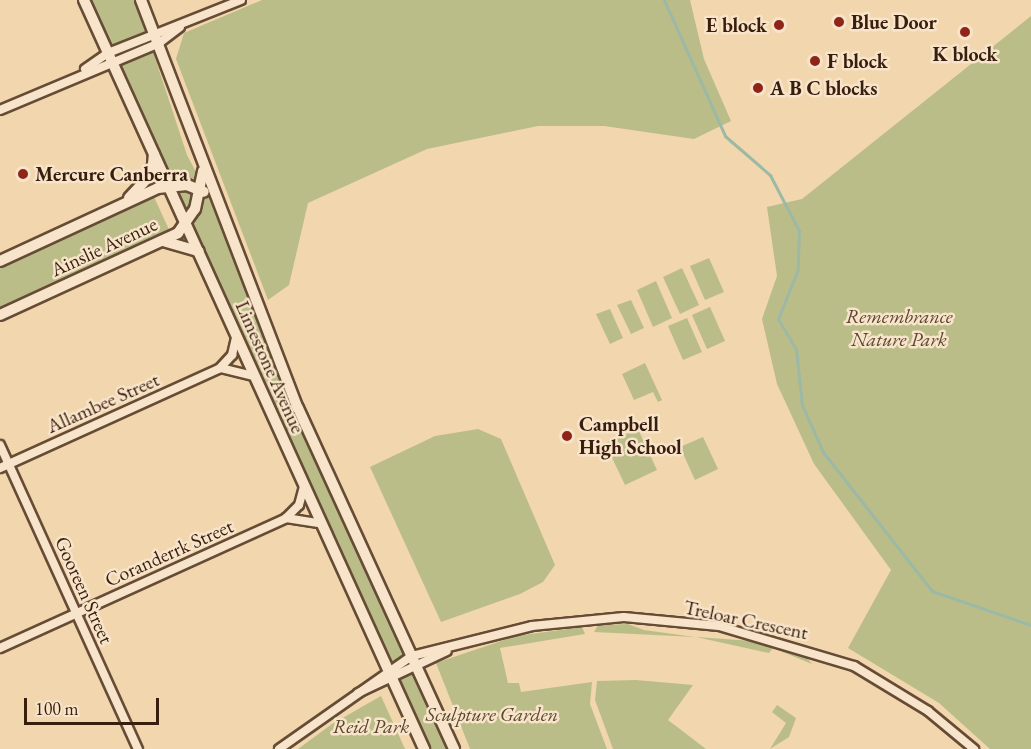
<!DOCTYPE html>
<style>
body{margin:0}
#map{position:relative;width:1031px;height:749px;overflow:hidden;background:#f2d6ad;font-family:"EB Garamond",serif}
div>[style]{position:absolute}
[style*='--x']{left:calc(var(--x)*1px);top:calc(var(--y)*1px);width:calc(var(--w)*1px);rotate:calc(var(--a)*1deg)}
.green>*{inset:0;background:#bbbd89}
.stream>*{height:3px;margin:-1.5px;padding:0 1.5px;transform-origin:1.5px;border-radius:1.5px;background:#9cb9a6}
.roads{filter:drop-shadow(2px 0 #664c35) drop-shadow(-2px 0 #664c35) drop-shadow(0 2px #664c35) drop-shadow(0 -2px #664c35)}
.street>*{height:8px;margin:-4px;padding:0 4px;transform-origin:4px;border-radius:4px;background:#f7e4ca}
.secondary>*{height:10px;margin:-5px;padding:0 5px;transform-origin:5px;border-radius:5px;background:#f7e4ca}
.dots>*{width:16px;height:16px;translate:-50% -50%;box-sizing:border-box;border:3px solid #f7e4ca;border-radius:50%}
span{translate:-50% -50%;white-space:nowrap;text-align:center;line-height:1.15;-webkit-text-stroke:5px #f7e4ca;paint-order:stroke}
.poi-label{font-size:20px;color:#381e0d;font-weight:700}
.left{translate:0 -50%;text-align:left}
.right{translate:-100% -50%;text-align:right}
.street-label{font-size:20px;color:#381e0d}
.park-label{font-size:20px;color:#59462c;font-style:italic}
.scale{position:absolute;left:24px;top:698px;width:135px;height:27px;box-sizing:border-box;border:3px solid #381e0d;border-top:0;padding-left:8px;font-size:18px;line-height:21px;white-space:nowrap;color:#381e0d;-webkit-text-stroke:4px #f7e4ca;paint-order:stroke}
</style>
<div id="map">
<div class="green">
<i style="clip-path:polygon(90px 0,136px 0,187px 155px,223px 223px,449px 749px,429px 749px)"></i>
<i style="clip-path:polygon(262px 0,690px 0,704px 59px,731px 121px,694px 139px,604px 126px,538px 126px,427px 149px,308px 203px,289px 285px,268px 300px,176px 59px,184px 33px)"></i>
<i style="clip-path:polygon(1031px 16px,1031px 749px,990px 749px,939px 703px,848px 648px,891px 570px,814px 464px,777px 384px,762px 319px,777px 276px,767px 207px,802px 199px)"></i>
<i style="clip-path:polygon(154px 197px,172px 236px,0 313px,0 266px)"></i>
<i style="clip-path:polygon(709px 258px,724px 292px,705px 300px,690px 266px)"></i>
<i style="clip-path:polygon(682px 268px,699px 305px,680px 314px,663px 277px)"></i>
<i style="clip-path:polygon(656px 281px,672px 318px,653px 327px,637px 290px)"></i>
<i style="clip-path:polygon(631px 300px,644px 328px,631px 334px,617px 305px)"></i>
<i style="clip-path:polygon(710px 307px,725px 341px,707px 349px,692px 315px)"></i>
<i style="clip-path:polygon(610px 309px,623px 338px,610px 344px,596px 314px)"></i>
<i style="clip-path:polygon(687px 318px,702px 352px,683px 360px,668px 326px)"></i>
<i style="clip-path:polygon(645px 363px,662px 400px,658px 402px,653px 392px,634px 400px,622px 374px)"></i>
<i style="clip-path:polygon(478px 429px,501px 439px,555px 565px,543px 582px,520px 594px,441px 622px,370px 467px,435px 436px)"></i>
<i style="clip-path:polygon(638px 429px,657px 470px,625px 485px,605px 443px)"></i>
<i style="clip-path:polygon(703px 437px,718px 469px,695px 480px,680px 447px)"></i>
<i style="clip-path:polygon(628px 624px,644px 630px,695px 637px,594px 632px,598px 625px)"></i>
<i style="clip-path:polygon(582px 627px,585px 634px,500px 648px,508px 683px,519px 683px,521px 692px,592px 682px,590px 704px,607px 749px,470px 749px,436px 663px,516px 636px)"></i>
<i style="clip-path:polygon(696px 637px,753px 641px,807px 658px,812px 664px,773px 648px,769px 653px)"></i>
<i style="clip-path:polygon(636px 680px,693px 685px,668px 720px,706px 749px,613px 749px,595px 700px,597px 681px)"></i>
<i style="clip-path:polygon(381px 696px,405px 749px,298px 749px,332px 724px)"></i>
<i style="clip-path:polygon(777px 705px,796px 718px,789px 737px,770px 749px,786px 723px,772px 712px)"></i>
</div>
<div class="stream">
<i style="--x:664;--y:0;--w:149;--a:65.8"></i>
<i style="--x:725;--y:136;--w:60;--a:40.9"></i>
<i style="--x:770;--y:175;--w:63;--a:62.6"></i>
<i style="--x:799;--y:231;--w:38;--a:92"></i>
<i style="--x:798;--y:269;--w:54;--a:111.8"></i>
<i style="--x:778;--y:319;--w:35;--a:59"></i>
<i style="--x:796;--y:349;--w:56;--a:83.9"></i>
<i style="--x:802;--y:405;--w:51;--a:65.9"></i>
<i style="--x:823;--y:452;--w:177;--a:51.9"></i>
<i style="--x:932;--y:591;--w:105;--a:19"></i>
</div>
<div class="roads">
<div class="street">
<i style="--x:85;--y:69;--w:28;--a:-35"></i>
<i style="--x:108;--y:53;--w:143;--a:-21.7"></i>
<i style="--x:0;--y:110;--w:173;--a:-22.8"></i>
<i style="--x:159;--y:43;--w:26;--a:-37"></i>
<i style="--x:221;--y:368;--w:34;--a:14"></i>
<i style="--x:0;--y:445;--w:334;--a:65.6"></i>
<i style="--x:0;--y:468;--w:242;--a:-24.4"></i>
<i style="--x:220;--y:368;--w:18;--a:-47"></i>
<i style="--x:232;--y:355;--w:17;--a:-77"></i>
<i style="--x:286;--y:518;--w:18;--a:-45"></i>
<i style="--x:299;--y:505;--w:20;--a:-75"></i>
<i style="--x:0;--y:648;--w:314;--a:-24.4"></i>
<i style="--x:286;--y:518;--w:36;--a:9"></i>
<i style="--x:358;--y:693;--w:98;--a:-25.3"></i>
<i style="--x:279;--y:749;--w:162;--a:-35"></i>
<i style="--x:412;--y:656;--w:124;--a:-14"></i>
<i style="--x:532;--y:626;--w:92;--a:-5.6"></i>
<i style="--x:624;--y:617;--w:95;--a:5.4"></i>
<i style="--x:719;--y:626;--w:141;--a:16.5"></i>
<i style="--x:854;--y:666;--w:87;--a:31.3"></i>
<i style="--x:928;--y:711;--w:60;--a:39.6"></i>
</div>
<div class="secondary">
<i style="--x:84;--y:0;--w:823;--a:65.58"></i>
<i style="--x:141;--y:0;--w:437;--a:69"></i>
<i style="--x:298;--y:408;--w:375;--a:65.4"></i>
<i style="--x:129;--y:198;--w:34;--a:-47"></i>
<i style="--x:152;--y:173;--w:19;--a:-84"></i>
<i style="--x:163;--y:241;--w:37;--a:16"></i>
<i style="--x:0;--y:261;--w:174;--a:-24.8"></i>
<i style="--x:158;--y:188;--w:29;--a:-6"></i>
<i style="--x:187;--y:185;--w:18;--a:22"></i>
<i style="--x:0;--y:315;--w:196;--a:-24.7"></i>
<i style="--x:178;--y:233;--w:29;--a:-55"></i>
<i style="--x:195;--y:209;--w:39;--a:-78"></i>
</div>
</div>
<div class="dots">
<i style="left:839px;top:22px;background:#8f2418"></i>
<i style="left:779px;top:25px;background:#8f2418"></i>
<i style="left:965px;top:32px;background:#8f2418"></i>
<i style="left:815px;top:61px;background:#8f2418"></i>
<i style="left:758px;top:88px;background:#8f2418"></i>
<i style="left:23px;top:174px;background:#8f2418"></i>
<i style="left:567px;top:436px;background:#8f2418"></i>
</div>
<div class="poi-label">
<span class="left" style="left:851px;top:22px">Blue Door</span>
<span class="right" style="left:767px;top:25px">E block</span>
<span style="left:965px;top:54px">K block</span>
<span class="left" style="left:827px;top:61px">F block</span>
<span class="left" style="left:770px;top:88px">A B C blocks</span>
<span class="left" style="left:35px;top:174px">Mercure Canberra</span>
<span class="left" style="left:579px;top:436px">Campbell<br>High School</span>
</div>
<div class="street-label">
<span style="left:104px;top:247px;rotate:-25deg">Ainslie Avenue</span>
<span style="left:270px;top:367px;rotate:66deg">Limestone Avenue</span>
<span style="left:103px;top:403px;rotate:-24deg">Allambee Street</span>
<span style="left:169px;top:553px;rotate:-24deg">Coranderrk Street</span>
<span style="left:84px;top:590px;rotate:66deg">Gooreen Street</span>
<span style="left:746px;top:620px;rotate:12deg">Treloar Crescent</span>
</div>
<div class="park-label">
<span style="left:899px;top:328px">Remembrance<br>Nature Park</span>
<span style="left:492px;top:714px">Sculpture Garden</span>
<span style="left:371px;top:726px">Reid Park</span>
</div>
<div class="scale">100 m</div>
</div>
